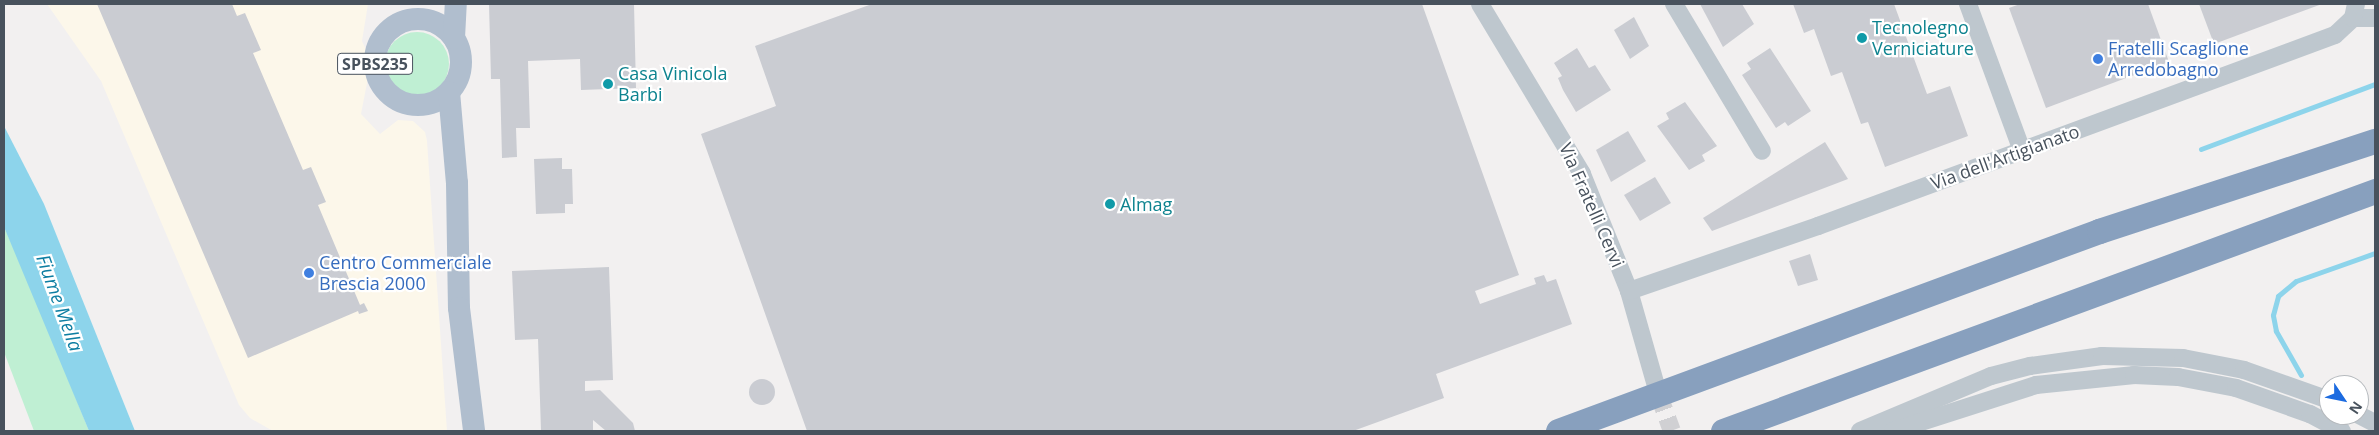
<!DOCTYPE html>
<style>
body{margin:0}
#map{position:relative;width:2379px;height:435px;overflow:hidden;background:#f2f0f0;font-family:"Open Sans",sans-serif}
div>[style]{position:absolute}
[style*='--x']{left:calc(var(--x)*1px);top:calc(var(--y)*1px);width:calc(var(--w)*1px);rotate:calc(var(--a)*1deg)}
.commercial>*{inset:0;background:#fcf7ea}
.green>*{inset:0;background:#bfefd3}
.round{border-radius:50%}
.water>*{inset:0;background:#8dd4eb}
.stream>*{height:5px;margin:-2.5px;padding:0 2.5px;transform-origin:2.5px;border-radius:2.5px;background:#8dd4eb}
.building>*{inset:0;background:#caccd2}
.minor-tunnel>*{height:18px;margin-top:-9px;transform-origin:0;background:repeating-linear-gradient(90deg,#d0d0d3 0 18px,transparent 0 27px)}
.minor>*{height:18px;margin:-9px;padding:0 9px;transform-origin:9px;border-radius:9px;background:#bec7ce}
.major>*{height:22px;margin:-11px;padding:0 11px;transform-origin:11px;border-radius:11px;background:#b0bece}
.major>.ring{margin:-11px;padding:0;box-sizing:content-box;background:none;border:22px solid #b0bece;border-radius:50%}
.highway>*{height:25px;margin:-12.5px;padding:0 12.5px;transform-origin:12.5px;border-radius:12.5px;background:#88a0be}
.dots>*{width:14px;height:14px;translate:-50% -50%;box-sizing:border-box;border:2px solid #fff;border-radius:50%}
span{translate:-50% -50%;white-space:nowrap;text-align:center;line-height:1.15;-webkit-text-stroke:4.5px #fff;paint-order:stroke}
.shield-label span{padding:1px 4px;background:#fff;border:1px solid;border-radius:4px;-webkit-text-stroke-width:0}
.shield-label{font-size:16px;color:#48525d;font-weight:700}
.culture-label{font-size:18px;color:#0d838f}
.left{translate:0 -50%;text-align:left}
.shop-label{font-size:18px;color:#366cbe}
.street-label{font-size:18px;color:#48525d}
.water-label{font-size:19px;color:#0e7ea2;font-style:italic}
.frame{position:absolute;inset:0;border:5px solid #48525d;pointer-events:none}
.north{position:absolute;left:2319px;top:375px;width:50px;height:50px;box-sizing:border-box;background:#fff;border:1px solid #b6babe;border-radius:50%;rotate:124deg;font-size:14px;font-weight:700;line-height:20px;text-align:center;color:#48525d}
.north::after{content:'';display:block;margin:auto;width:18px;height:22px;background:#1c6be0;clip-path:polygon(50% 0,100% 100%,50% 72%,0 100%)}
</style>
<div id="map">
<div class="commercial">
<i style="clip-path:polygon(47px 4px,368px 4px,362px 41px,367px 52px,367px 83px,361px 114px,380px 134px,398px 120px,413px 121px,425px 132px,427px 141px,447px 431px,273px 431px,250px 418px,239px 405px,101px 81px)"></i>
</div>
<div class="green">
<i class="round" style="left:385px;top:32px;width:64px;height:64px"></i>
<i style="clip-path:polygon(4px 227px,32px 289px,89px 431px,34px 431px,4px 352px)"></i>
</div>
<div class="water">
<i style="clip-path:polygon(4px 126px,44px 204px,135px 431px,89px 431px,4px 227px)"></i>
</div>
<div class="stream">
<i style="--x:2201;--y:149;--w:186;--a:-20.5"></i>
<i style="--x:2301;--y:375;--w:51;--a:-119.6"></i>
<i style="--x:2276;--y:331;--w:16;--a:-101"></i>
<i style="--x:2273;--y:315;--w:20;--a:-75"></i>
<i style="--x:2278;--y:296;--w:23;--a:-40"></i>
<i style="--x:2296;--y:281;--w:84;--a:-19.5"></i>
</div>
<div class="building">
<i style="clip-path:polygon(97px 4px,232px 4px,237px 16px,245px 13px,261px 50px,253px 53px,303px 170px,311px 167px,326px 202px,318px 205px,360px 305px,364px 303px,368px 311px,359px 314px,358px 311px,248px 358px)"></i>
<i style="clip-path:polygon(489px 4px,634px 4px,636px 88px,581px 90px,580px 59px,528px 61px,530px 128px,516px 128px,517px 157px,502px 158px,500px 79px,491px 79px)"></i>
<i style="clip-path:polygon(872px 4px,1422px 4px,1519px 275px,1475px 291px,1480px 304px,1536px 284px,1534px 278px,1544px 275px,1547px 282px,1556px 279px,1572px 324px,1436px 374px,1444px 398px,1353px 431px,807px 431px,701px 134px,776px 106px,755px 46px)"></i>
<i style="clip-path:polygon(1700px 4px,1742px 4px,1754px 24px,1723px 47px)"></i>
<i style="clip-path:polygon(1793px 4px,1894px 4px,1927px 94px,1950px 86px,1968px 136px,1885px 167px,1868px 122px,1861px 124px,1842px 72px,1831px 76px,1814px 29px,1804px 33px)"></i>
<i style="clip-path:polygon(2020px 4px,2148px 4px,2169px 62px,2046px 108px,2009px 8px)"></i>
<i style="clip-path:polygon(2199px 4px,2322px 4px,2214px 44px)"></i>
<i style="clip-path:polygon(1634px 17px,1649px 46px,1630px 59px,1614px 30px)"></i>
<i style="clip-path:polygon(1577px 48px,1589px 68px,1595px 65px,1611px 90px,1576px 112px,1563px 90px,1558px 78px,1562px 76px,1554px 63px)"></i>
<i style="clip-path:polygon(1770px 48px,1811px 111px,1788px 126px,1785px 122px,1776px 128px,1742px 75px,1751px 69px,1747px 63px)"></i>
<i style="clip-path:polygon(1685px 102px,1717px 146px,1702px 155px,1705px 161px,1689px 170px,1657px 126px,1669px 119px,1666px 113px)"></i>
<i style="clip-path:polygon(1628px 131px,1646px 161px,1611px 182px,1596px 150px)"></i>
<i style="clip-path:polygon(1825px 142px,1848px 179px,1712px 231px,1703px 218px)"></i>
<i style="clip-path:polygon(562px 158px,562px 169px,572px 169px,573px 204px,565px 204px,565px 213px,536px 214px,534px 159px)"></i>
<i style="clip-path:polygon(1655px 177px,1671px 203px,1640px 221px,1624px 195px)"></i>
<i style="clip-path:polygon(1810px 254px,1818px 280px,1798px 286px,1789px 261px)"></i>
<i style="clip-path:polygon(609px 267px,613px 380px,585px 381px,585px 391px,600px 390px,633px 423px,635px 431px,606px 431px,593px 420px,593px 430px,541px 431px,538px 339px,515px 340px,512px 271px)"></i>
<i class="round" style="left:749px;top:379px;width:26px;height:26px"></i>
</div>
<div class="minor-tunnel">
<i style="--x:1658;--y:393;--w:40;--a:69.8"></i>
</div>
<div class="minor">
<i style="--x:1480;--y:4;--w:198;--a:59"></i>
<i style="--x:1582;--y:174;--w:126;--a:68.1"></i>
<i style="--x:1629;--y:291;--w:106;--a:74.1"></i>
<i style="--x:1674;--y:4;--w:171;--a:59.1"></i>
<i style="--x:1968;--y:4;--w:157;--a:69.8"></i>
<i style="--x:2353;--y:18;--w:22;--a:0"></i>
<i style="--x:1629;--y:291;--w:200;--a:-19"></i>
<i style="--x:1818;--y:226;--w:551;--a:-20.28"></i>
<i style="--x:2335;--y:35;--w:25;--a:-43"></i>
<i style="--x:2353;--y:18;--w:14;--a:-78"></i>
<i style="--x:2359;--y:415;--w:18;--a:27"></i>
<i style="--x:1860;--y:431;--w:142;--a:-22.8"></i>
<i style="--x:1991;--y:376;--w:40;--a:-14.4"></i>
<i style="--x:2030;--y:366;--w:73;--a:-7.9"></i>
<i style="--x:2102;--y:356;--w:81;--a:1.4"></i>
<i style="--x:2183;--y:358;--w:62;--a:11.1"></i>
<i style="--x:2244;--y:370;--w:90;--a:19.4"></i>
<i style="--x:1893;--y:431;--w:150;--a:-17.8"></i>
<i style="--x:2036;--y:385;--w:99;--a:-5.8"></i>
<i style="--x:2134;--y:375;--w:44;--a:2.6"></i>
<i style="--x:2178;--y:377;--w:59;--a:10.7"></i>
<i style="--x:2236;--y:388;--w:78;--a:19.4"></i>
<i style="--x:2310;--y:414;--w:36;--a:28"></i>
</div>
<div class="major">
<i class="ring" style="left:375px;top:19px;width:64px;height:64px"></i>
<i style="--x:454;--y:38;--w:34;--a:-87"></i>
<i style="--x:449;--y:92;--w:91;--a:85"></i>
<i style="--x:457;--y:183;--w:125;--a:89.1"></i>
<i style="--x:459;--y:308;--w:124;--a:83"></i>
</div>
<div class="highway">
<i style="--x:1558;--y:431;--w:577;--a:-20.29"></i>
<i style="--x:2099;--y:231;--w:290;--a:-18.1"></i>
<i style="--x:1723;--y:431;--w:695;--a:-20.21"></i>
</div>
<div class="dots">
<i style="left:1862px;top:38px;background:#0f9aa8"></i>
<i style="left:2098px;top:59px;background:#3f7fe0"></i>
<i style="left:608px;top:84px;background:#0f9aa8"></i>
<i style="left:1110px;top:204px;background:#0f9aa8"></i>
<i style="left:309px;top:273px;background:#3f7fe0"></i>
</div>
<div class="shield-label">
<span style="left:375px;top:64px">SPBS235</span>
</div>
<div class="culture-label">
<span class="left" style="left:1872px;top:38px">Tecnolegno<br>Verniciature</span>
<span class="left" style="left:618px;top:84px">Casa Vinicola<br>Barbi</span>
<span class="left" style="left:1120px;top:204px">Almag</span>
</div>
<div class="shop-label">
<span class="left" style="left:2108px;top:59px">Fratelli Scaglione<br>Arredobagno</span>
<span class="left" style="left:319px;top:273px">Centro Commerciale<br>Brescia 2000</span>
</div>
<div class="street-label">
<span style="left:2005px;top:157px;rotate:-20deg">Via dell'Artigianato</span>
<span style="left:1592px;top:205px;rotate:66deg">Via Fratelli Cervi</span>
</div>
<div class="water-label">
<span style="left:59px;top:303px;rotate:70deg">Fiume Mella</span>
</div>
<div class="frame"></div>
<div class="north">N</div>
</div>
